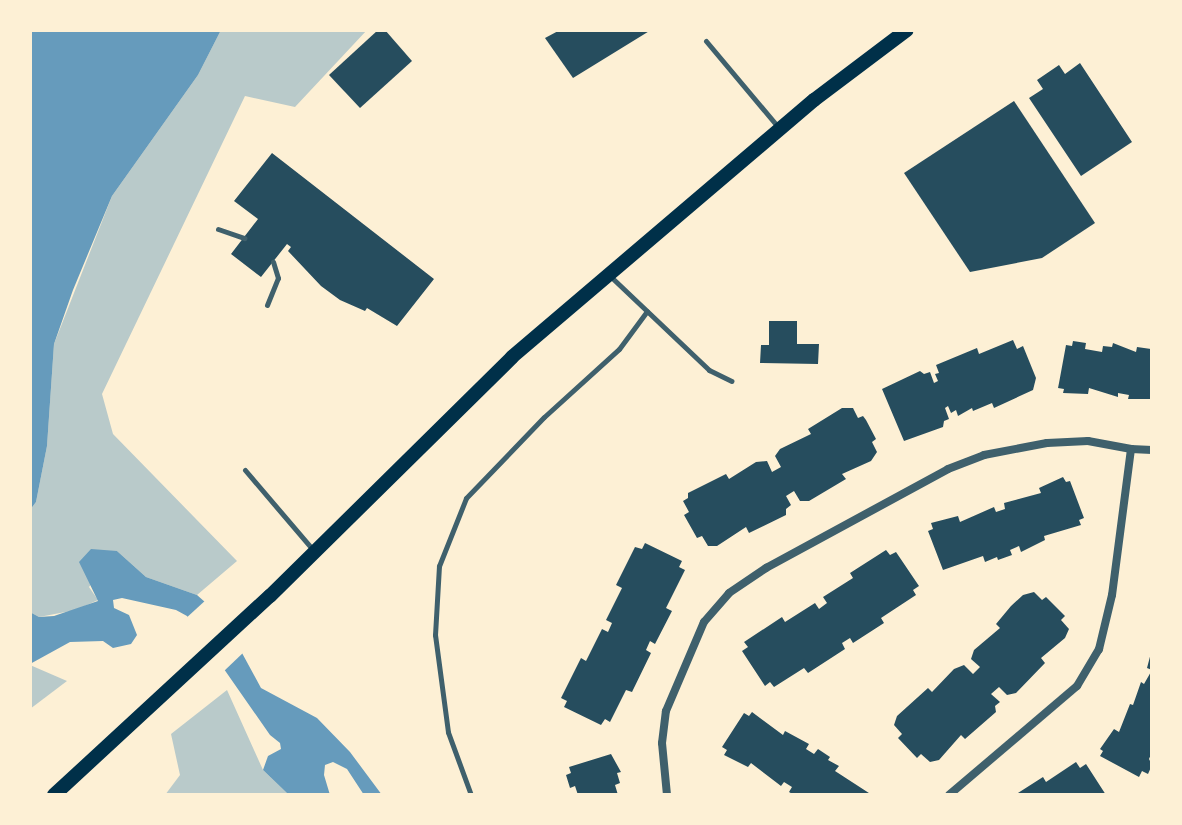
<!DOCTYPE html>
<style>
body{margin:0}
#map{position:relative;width:1182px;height:825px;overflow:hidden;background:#fdf0d5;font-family:"DM Sans",sans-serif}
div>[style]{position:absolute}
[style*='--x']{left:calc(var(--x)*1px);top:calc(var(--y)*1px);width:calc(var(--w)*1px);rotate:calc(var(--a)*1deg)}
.green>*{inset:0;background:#b9caca}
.water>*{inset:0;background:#669bbc}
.pier>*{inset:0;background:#fdf0d5}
.building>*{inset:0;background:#264d5e}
.service>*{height:5px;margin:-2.5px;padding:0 2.5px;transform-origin:2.5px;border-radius:2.5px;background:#3f606c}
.minor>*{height:8px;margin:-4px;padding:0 4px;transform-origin:4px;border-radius:4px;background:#3f606c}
.secondary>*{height:14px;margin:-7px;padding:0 7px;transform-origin:7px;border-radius:7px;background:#003049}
span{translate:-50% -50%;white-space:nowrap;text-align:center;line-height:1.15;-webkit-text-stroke:6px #fdf0d5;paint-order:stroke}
.frame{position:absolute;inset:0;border:32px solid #fdf0d5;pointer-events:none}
</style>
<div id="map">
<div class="green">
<i style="clip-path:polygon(221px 30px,367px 30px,295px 107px,245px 96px,102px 394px,113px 434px,237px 561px,197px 595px,146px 577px,117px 551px,89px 587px,98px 600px,76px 610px,39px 617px,30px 612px,30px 510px,36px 502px,47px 446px,54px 344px,112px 196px,198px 75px)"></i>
<i style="clip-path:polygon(30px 665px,67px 681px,30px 709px)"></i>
<i style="clip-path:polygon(227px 690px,263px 770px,289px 795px,165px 795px,180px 775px,171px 734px)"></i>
</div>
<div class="water">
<i style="clip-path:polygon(30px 30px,221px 30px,198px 75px,112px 196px,73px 290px,54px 344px,47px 446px,36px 502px,30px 510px)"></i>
<i style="clip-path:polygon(91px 549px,117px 551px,146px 577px,197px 595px,223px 618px,261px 688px,317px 718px,350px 752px,382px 795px,364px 795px,347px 769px,333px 762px,325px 765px,324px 775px,330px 795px,289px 795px,263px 770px,268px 756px,281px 749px,280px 743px,270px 735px,187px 616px,176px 610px,122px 598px,113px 600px,114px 608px,129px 615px,137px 635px,131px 644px,113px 648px,103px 641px,70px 642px,30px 664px,30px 612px,39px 617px,54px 616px,98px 601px,79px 562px)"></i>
</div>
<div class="pier">
<i style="clip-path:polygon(207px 599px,226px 615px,245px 651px,223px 672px,184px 620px)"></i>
</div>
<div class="building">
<i style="clip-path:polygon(378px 30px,385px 30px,412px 61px,360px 108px,329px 75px)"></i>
<i style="clip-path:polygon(560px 30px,651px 30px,573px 78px,545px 38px)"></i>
<i style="clip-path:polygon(1080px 63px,1132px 142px,1081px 176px,1029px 98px,1043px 89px,1037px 80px,1059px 65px,1065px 74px)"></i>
<i style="clip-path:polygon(1014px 101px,1095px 223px,1042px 258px,970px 272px,904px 173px)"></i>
<i style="clip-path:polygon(272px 153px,434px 279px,397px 326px,367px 308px,365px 311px,340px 300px,321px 286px,288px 251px,291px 247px,287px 244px,261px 277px,231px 254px,258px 219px,234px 201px)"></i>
<i style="clip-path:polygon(769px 321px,797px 321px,797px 344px,819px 344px,818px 364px,760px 363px,761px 345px,769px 345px)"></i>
<i style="clip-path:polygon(1013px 340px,1017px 349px,1023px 346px,1036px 378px,1033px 390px,994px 408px,992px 403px,973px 411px,972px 408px,958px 416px,956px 410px,951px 413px,948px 406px,945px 408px,949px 419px,944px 421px,943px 427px,904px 441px,882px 389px,920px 371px,924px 374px,930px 372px,934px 383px,938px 381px,935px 374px,939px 373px,936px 365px,977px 348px,979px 354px)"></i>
<i style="clip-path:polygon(1073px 341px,1086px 343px,1085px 349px,1102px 352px,1103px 346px,1112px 347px,1113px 343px,1136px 352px,1137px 347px,1151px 349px,1152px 399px,1128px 399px,1129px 395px,1118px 393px,1118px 397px,1089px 388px,1088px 394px,1063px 393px,1064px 389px,1058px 388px,1059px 383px,1066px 345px,1072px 346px)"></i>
<i style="clip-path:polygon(842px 408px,853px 408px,858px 418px,863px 416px,866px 420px,876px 439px,872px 442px,877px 452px,871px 461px,842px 474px,846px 479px,809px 501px,800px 501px,794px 491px,786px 496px,791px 505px,786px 509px,786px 515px,749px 533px,746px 527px,717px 546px,708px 546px,702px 536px,697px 538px,684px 515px,689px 512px,683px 501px,688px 498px,688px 493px,726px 474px,729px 479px,756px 462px,767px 461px,772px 472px,781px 467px,775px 456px,780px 449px,811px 434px,808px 429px)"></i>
<i style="clip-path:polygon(1063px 477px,1066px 482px,1070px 481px,1084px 518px,1079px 520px,1081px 525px,1044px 536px,1045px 540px,1021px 552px,1019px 546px,1010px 550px,1012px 555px,998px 560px,997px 557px,985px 562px,983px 556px,943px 570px,928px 531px,933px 529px,931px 523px,958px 516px,960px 522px,994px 507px,996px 512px,1005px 509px,1004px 503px,1041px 493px,1039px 488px)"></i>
<i style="clip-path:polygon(645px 543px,682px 561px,679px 567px,685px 570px,666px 608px,672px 611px,655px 644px,650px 641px,646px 650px,651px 653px,632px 692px,626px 690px,610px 722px,605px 719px,601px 725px,564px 707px,567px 701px,561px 698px,581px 658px,586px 661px,602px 629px,608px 632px,612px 623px,606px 620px,622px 588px,616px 585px,635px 547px,642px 549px)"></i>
<i style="clip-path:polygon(886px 550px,890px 555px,896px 552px,919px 586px,913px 590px,916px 595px,881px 618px,884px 623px,853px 643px,850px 638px,842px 643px,845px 649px,808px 673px,804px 668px,774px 687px,770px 682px,765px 686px,742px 651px,748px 647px,744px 642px,782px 617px,785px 622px,815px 603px,819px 609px,827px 603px,823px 597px,853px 578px,850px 573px)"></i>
<i style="clip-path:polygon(1034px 592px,1042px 600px,1046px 597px,1065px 616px,1061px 620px,1069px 629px,1065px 638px,1041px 658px,1045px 663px,1016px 693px,1007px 695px,999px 687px,991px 694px,1000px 702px,995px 706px,996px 712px,965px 739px,961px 735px,939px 760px,930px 762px,921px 754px,917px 758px,898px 738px,902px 734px,894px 725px,897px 716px,928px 688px,932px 692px,954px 669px,964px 665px,973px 674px,980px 667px,971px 659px,974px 650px,1000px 628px,996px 624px,1011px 606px,1023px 595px)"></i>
<i style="clip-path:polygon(1152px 649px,1152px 752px,1149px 759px,1152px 765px,1148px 774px,1142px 771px,1139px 777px,1100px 756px,1103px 751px,1100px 749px,1114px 729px,1119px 732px,1130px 704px,1133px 705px,1141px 682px,1144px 684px,1152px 670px,1147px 668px)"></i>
<i style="clip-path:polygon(752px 712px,783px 735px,785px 731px,809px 744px,806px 749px,814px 754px,818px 749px,830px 757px,828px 760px,839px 766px,835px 771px,872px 795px,794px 795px,789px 792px,792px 787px,784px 782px,781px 786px,751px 763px,748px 767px,724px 755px,727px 750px,722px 747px,744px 713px,749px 716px)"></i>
<i style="clip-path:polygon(611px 754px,621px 772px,617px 773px,620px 783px,615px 785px,618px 795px,578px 795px,575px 786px,570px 788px,566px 775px,571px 773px,569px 767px)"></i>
<i style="clip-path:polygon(1076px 762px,1080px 768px,1086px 764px,1106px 795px,1015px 795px,1043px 777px,1046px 782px)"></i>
</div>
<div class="service">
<i style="--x:706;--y:41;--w:114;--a:50"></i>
<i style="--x:218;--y:229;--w:28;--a:19"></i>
<i style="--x:609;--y:275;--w:138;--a:43.5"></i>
<i style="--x:709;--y:370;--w:25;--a:26"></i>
<i style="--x:267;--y:305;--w:29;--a:-68"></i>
<i style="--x:278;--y:278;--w:17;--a:-107"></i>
<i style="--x:245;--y:470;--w:106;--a:49.6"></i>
<i style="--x:471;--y:795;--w:67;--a:-110.1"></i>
<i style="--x:448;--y:732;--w:98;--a:-97.6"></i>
<i style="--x:435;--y:635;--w:69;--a:-86.7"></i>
<i style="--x:439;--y:566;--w:73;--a:-68.3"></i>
<i style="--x:466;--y:498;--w:112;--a:-46.1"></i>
<i style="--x:544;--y:417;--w:101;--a:-42.2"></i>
<i style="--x:619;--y:349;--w:47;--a:-53.6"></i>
</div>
<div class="minor">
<i style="--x:1131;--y:449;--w:21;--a:3"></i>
<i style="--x:667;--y:795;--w:52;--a:-95.5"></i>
<i style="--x:662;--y:743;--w:32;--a:-83"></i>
<i style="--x:666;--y:711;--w:97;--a:-66.9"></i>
<i style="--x:704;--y:622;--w:38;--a:-49"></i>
<i style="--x:729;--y:593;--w:45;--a:-34"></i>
<i style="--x:766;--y:568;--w:207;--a:-28.5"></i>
<i style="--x:948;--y:469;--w:39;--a:-21"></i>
<i style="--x:984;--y:455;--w:64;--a:-10.8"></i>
<i style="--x:1047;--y:443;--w:41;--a:-2.8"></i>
<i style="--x:1088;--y:441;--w:44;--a:10.5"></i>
<i style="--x:1131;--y:449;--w:147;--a:97.4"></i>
<i style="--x:1112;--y:595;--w:56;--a:103.5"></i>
<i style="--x:1099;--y:649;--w:43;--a:120.7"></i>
<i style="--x:1077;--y:686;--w:168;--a:139.6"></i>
</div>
<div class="secondary">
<i style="--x:54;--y:795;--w:294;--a:-42.7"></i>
<i style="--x:270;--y:596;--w:340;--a:-44.6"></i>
<i style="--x:512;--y:357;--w:397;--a:-40.4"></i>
<i style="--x:814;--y:100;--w:116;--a:-37"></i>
</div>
<div class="frame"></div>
</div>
